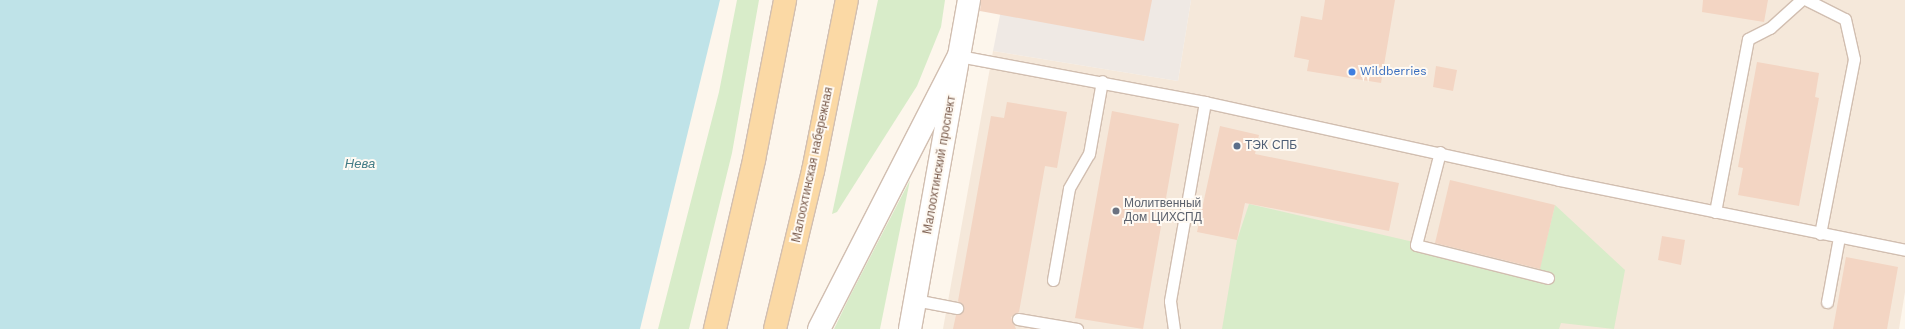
<!DOCTYPE html>
<meta charset="utf-8">
<style>
body{margin:0}
#map{position:relative;width:1905px;height:329px;overflow:hidden;background:#fdf6ec;font-family:"Work Sans",sans-serif}
div>[style]{position:absolute}
[style*='--x']{left:calc(var(--x)*1px);top:calc(var(--y)*1px);width:calc(var(--w)*1px);rotate:calc(var(--a)*1deg)}
.residential>*{inset:0;background:#f5e8da}
.industrial>*{inset:0;background:#efe9e4}
.green>*{inset:0;background:#d8ecc9}
.water>*{inset:0;background:#bfe3e8}
.building>*{inset:0;background:#f3d5c3}
.roads{filter:drop-shadow(1px 0 #d1beb0) drop-shadow(-1px 0 #d1beb0) drop-shadow(0 1px #d1beb0) drop-shadow(0 -1px #d1beb0)}
.service>*{height:11px;margin:-5.5px;padding:0 5.5px;transform-origin:5.5px;border-radius:5.5px;background:#fff}
.minor>*{height:22px;margin:-11px;padding:0 11px;transform-origin:11px;border-radius:11px;background:#fff}
.secondary>*{height:22px;margin:-11px;padding:0 11px;transform-origin:11px;border-radius:11px;background:#fff}
.primary>*{height:22px;margin:-11px;padding:0 11px;transform-origin:11px;border-radius:11px;background:#fbd9a5}
.dots>*{width:11px;height:11px;translate:-50% -50%;box-sizing:border-box;border:2px solid #fffaf3;border-radius:50%}
span{translate:-50% -50%;white-space:nowrap;text-align:center;line-height:1.15;-webkit-text-stroke:4px #fffaf3;paint-order:stroke}
.shop-label{font-size:12px;color:#366cbe}
.left{translate:0 -50%;text-align:left}
.service-label{font-size:12px;color:#4e5e75}
.street-label{font-size:12px;color:#7a5c4d}
.worship-label{font-size:12px;color:#5b616d}
.water-label{font-size:13px;color:#437c86;font-style:italic}
</style>
<div id="map">
<div class="residential">
<i style="clip-path:polygon(1191px 0,1905px 0,1905px 292px,1899px 329px,943px 329px,993px 51px,1178px 81px)"></i>
</div>
<div class="industrial">
<i style="clip-path:polygon(1003px 0,1191px 0,1178px 81px,993px 51px)"></i>
</div>
<div class="green">
<i style="clip-path:polygon(737px 0,759px 0,732px 153px,689px 329px,658px 329px,719px 92px)"></i>
<i style="clip-path:polygon(878px 0,945px 0,941px 27px,917px 86px,837px 212px,832px 214px)"></i>
<i style="clip-path:polygon(910px 180px,880px 329px,834px 329px,849px 298px)"></i>
<i style="clip-path:polygon(1249px 204px,1539px 271px,1555px 205px,1625px 270px,1614px 329px,1561px 323px,1559px 329px,1222px 329px,1237px 240px)"></i>
</div>
<div class="water">
<i style="clip-path:polygon(0 0,720px 0,640px 329px,0 329px)"></i>
</div>
<div class="building">
<i style="clip-path:polygon(981px 0,1152px 0,1144px 41px,980px 11px)"></i>
<i style="clip-path:polygon(1325px 0,1395px 0,1381px 83px,1307px 71px,1309px 60px,1294px 57px,1301px 16px,1322px 20px)"></i>
<i style="clip-path:polygon(1703px 0,1768px 0,1764px 22px,1702px 12px)"></i>
<i style="clip-path:polygon(1757px 62px,1819px 73px,1815px 97px,1819px 98px,1799px 206px,1738px 195px,1743px 168px,1738px 167px)"></i>
<i style="clip-path:polygon(1436px 66px,1457px 70px,1453px 91px,1433px 87px)"></i>
<i style="clip-path:polygon(1007px 102px,1067px 112px,1057px 168px,1045px 166px,1019px 312px,1011px 317px,1016px 329px,953px 329px,956px 315px,964px 309px,958px 301px,991px 116px,1004px 118px)"></i>
<i style="clip-path:polygon(1112px 111px,1179px 124px,1143px 329px,1075px 318px)"></i>
<i style="clip-path:polygon(1220px 126px,1259px 135px,1255px 154px,1399px 183px,1389px 231px,1245px 203px,1237px 240px,1197px 232px)"></i>
<i style="clip-path:polygon(1450px 180px,1555px 205px,1540px 269px,1435px 243px)"></i>
<i style="clip-path:polygon(1662px 236px,1685px 240px,1681px 265px,1658px 260px)"></i>
<i style="clip-path:polygon(1846px 257px,1898px 267px,1887px 329px,1833px 329px)"></i>
</div>
<div class="roads">
<div class="service">
<i style="--x:1807;--y:0;--w:42;--a:26.6"></i>
<i style="--x:1845;--y:19;--w:41;--a:77.3"></i>
<i style="--x:1854;--y:59;--w:178;--a:101"></i>
<i style="--x:959;--y:56;--w:250;--a:10.6"></i>
<i style="--x:1205;--y:102;--w:202;--a:100"></i>
<i style="--x:1170;--y:301;--w:28;--a:82"></i>
<i style="--x:1205;--y:102;--w:362;--a:12.4"></i>
<i style="--x:1559;--y:180;--w:353;--a:11.4"></i>
<i style="--x:1440;--y:152;--w:96;--a:104.5"></i>
<i style="--x:1416;--y:245;--w:136;--a:14"></i>
<i style="--x:1715;--y:212;--w:176;--a:-79.2"></i>
<i style="--x:1748;--y:39;--w:25;--a:-27"></i>
<i style="--x:1770;--y:28;--w:42;--a:-42.1"></i>
<i style="--x:1053;--y:280;--w:93;--a:-80.1"></i>
<i style="--x:1069;--y:188;--w:39;--a:-60"></i>
<i style="--x:1089;--y:154;--w:74;--a:-79.9"></i>
<i style="--x:915;--y:300;--w:43;--a:10.8"></i>
<i style="--x:1827;--y:302;--w:66;--a:-79.5"></i>
<i style="--x:1018;--y:319;--w:60;--a:9.6"></i>
</div>
<div class="minor">
<i style="--x:910;--y:329;--w:269;--a:-79.9"></i>
</div>
<div class="secondary">
<i style="--x:819;--y:329;--w:307;--a:-62.9"></i>
<i style="--x:959;--y:56;--w:57;--a:-79.9"></i>
</div>
<div class="primary">
<i style="--x:715;--y:329;--w:173;--a:-77"></i>
<i style="--x:754;--y:160;--w:163;--a:-79"></i>
<i style="--x:775;--y:329;--w:163;--a:-76.5"></i>
<i style="--x:813;--y:171;--w:174;--a:-78.8"></i>
</div>
</div>
<div class="dots">
<i style="left:1352px;top:72px;background:#3f7fe0"></i>
<i style="left:1237px;top:146px;background:#5c6f8a"></i>
<i style="left:1116px;top:211px;background:#6b7280"></i>
</div>
<div class="shop-label">
<span class="left" style="left:1360px;top:72px">Wildberries</span>
</div>
<div class="service-label">
<span class="left" style="left:1245px;top:146px">ТЭК СПБ</span>
</div>
<div class="street-label">
<span style="left:813px;top:165px;rotate:-78deg">Малоохтинская набережная</span>
<span style="left:940px;top:165px;rotate:-80deg">Малоохтинский проспект</span>
</div>
<div class="worship-label">
<span class="left" style="left:1124px;top:211px">Молитвенный<br>Дом ЦИХСПД</span>
</div>
<div class="water-label">
<span style="left:360px;top:164px">Нева</span>
</div>
</div>
